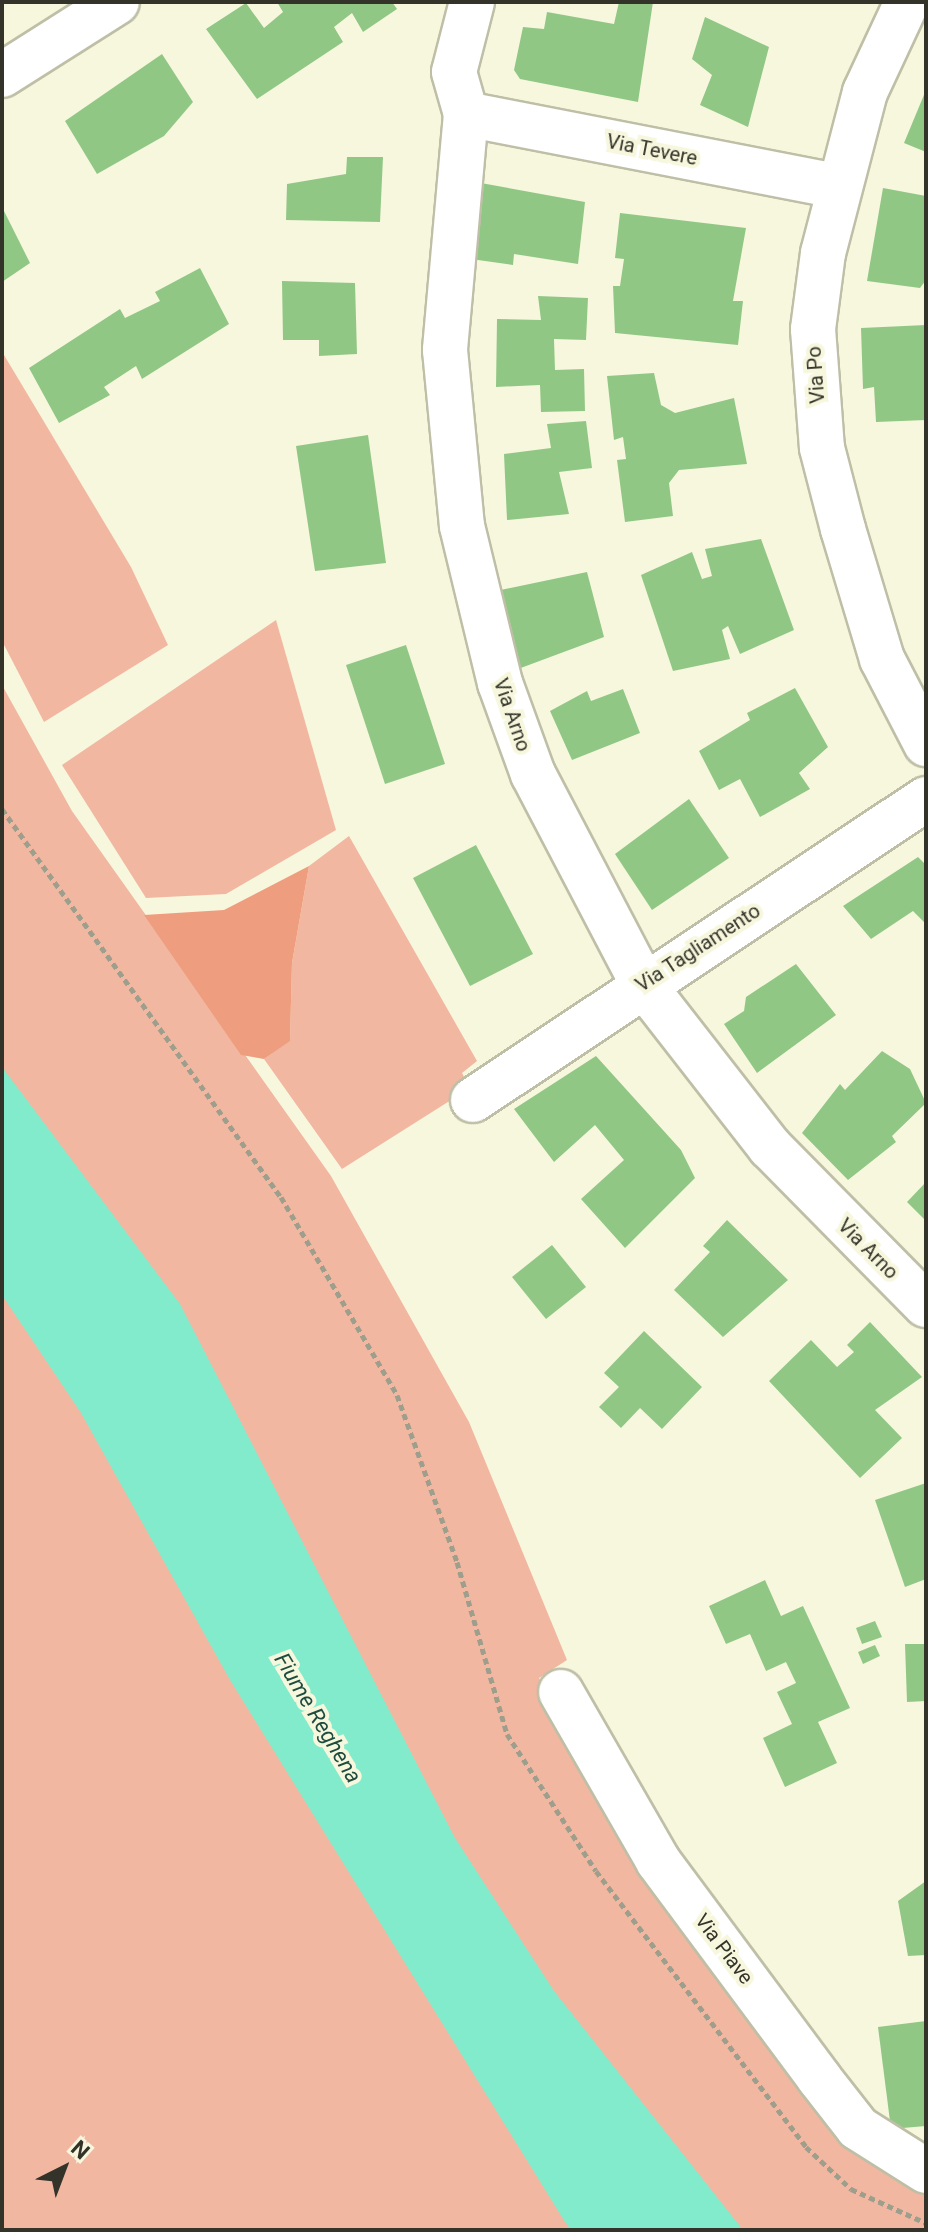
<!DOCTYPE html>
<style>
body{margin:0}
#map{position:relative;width:928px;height:2232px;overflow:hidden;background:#f7f7de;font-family:Roboto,sans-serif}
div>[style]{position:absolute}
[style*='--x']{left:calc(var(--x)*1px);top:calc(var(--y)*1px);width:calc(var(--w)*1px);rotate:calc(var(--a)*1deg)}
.green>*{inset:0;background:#f2b7a1}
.forest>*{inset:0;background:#ef9d7f}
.water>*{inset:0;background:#82ebcc}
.building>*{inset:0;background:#91c785}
.path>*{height:5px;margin-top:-2.5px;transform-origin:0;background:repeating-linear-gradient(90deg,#9e9e8c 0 6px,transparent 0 10px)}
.roads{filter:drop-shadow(2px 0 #bfbfa7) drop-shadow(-2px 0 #bfbfa7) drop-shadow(0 2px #bfbfa7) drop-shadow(0 -2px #bfbfa7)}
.minor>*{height:44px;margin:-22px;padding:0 22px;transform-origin:22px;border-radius:22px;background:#fff}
span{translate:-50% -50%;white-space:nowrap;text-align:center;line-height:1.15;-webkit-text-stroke:8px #f7f7de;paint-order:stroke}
.street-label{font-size:20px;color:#333329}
.water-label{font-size:22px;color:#1e4c3f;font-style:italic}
.frame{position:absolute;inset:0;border:4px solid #333329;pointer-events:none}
.north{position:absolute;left:24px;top:2128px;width:80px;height:80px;-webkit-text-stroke:6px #f7f7de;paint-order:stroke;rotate:42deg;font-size:22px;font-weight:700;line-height:32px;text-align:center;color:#333329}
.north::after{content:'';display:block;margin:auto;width:28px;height:36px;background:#333329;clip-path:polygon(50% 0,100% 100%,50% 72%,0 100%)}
</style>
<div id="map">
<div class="green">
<i style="clip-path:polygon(4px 355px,131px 567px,168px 645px,44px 722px,2px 641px)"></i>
<i style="clip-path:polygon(276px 620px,336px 830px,226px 894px,146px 898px,62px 765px)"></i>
<i style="clip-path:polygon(2px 685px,72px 811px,331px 1176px,469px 1422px,567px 1660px,539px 1678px,569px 1746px,926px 2188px,926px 2230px,2px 2230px)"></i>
<i style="clip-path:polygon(349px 836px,477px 1061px,462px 1073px,470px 1088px,342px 1169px,264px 1059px,290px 1040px,292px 963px,309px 866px)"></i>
</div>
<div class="forest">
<i style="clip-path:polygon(309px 866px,292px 963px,290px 1041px,264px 1059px,241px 1055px,144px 915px,224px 910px)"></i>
</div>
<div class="water">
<i style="clip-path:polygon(2px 1067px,180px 1304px,455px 1838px,554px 1991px,743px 2230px,571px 2230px,565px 2222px,230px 1680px,81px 1413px,2px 1295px)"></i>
</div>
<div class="building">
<i style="clip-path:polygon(277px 2px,392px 2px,397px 9px,363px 32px,352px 13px,334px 27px,343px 42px,257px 99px,206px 29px,246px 3px,264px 28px,283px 12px)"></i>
<i style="clip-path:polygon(619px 2px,653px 2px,638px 102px,520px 79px,514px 70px,523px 27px,544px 29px,547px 12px,614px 24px)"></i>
<i style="clip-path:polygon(705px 17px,769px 47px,748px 127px,700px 105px,712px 75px,692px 59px)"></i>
<i style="clip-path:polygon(162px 54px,193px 102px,164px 136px,97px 174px,65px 121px)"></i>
<i style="clip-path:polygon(926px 90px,926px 152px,904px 143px)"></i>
<i style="clip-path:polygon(347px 157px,383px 157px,380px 222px,286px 220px,287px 184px,346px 174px)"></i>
<i style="clip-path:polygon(481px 183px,585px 202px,578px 264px,514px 254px,513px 265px,471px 259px)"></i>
<i style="clip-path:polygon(883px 188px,926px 196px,926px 280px,920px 288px,867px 281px)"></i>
<i style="clip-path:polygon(2px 207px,30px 263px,2px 282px)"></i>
<i style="clip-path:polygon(620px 213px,746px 228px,733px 301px,743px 301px,738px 345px,615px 333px,613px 286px,620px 286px,624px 259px,615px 258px)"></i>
<i style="clip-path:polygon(200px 268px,229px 324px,142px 379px,136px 366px,104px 387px,110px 395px,59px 423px,29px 368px,120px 309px,125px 318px,160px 301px,155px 292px)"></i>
<i style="clip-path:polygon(282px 281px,355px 283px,357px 354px,319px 356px,319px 340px,283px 340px)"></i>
<i style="clip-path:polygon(538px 296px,588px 298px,586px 340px,554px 339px,555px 370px,584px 369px,585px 411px,541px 412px,540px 385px,496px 387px,497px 319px,541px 320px)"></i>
<i style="clip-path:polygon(926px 325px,926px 420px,876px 422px,874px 387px,863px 389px,861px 328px)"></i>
<i style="clip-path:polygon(654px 373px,661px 405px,675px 413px,734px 398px,747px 464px,679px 470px,669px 483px,673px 516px,625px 522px,617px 460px,626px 459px,623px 437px,614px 440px,607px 376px)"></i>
<i style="clip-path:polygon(586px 421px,592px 468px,559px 472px,569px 514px,507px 520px,504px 454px,551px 448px,547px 424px)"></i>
<i style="clip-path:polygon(368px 435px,386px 563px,315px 571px,296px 446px)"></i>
<i style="clip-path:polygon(761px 539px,794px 630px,740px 654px,728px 626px,722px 630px,730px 659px,673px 671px,641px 575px,692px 552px,702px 579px,712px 576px,705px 549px)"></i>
<i style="clip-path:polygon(587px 572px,604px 637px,518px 669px,496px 591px)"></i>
<i style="clip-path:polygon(406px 645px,445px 764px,385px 784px,346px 665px)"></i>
<i style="clip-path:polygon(795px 688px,828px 747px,799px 773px,810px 789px,760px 817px,740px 779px,719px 790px,699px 751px,750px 720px,747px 713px)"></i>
<i style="clip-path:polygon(623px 689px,640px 733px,572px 760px,550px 711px,587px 691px,591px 701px)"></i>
<i style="clip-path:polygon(689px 799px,729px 858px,652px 910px,615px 854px)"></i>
<i style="clip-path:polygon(476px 845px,533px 954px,470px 986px,413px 878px)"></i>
<i style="clip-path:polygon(918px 857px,926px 865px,926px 924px,913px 911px,871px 939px,843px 906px)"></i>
<i style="clip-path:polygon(796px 964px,836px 1015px,757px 1073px,724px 1024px,744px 1011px,746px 997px)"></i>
<i style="clip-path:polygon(882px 1051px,910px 1069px,926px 1103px,892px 1136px,896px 1142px,848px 1180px,802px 1133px,840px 1084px,845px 1090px)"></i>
<i style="clip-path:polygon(596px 1056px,681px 1150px,695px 1178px,625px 1248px,581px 1199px,624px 1160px,595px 1125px,554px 1162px,514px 1109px)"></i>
<i style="clip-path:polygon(926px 1182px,926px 1221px,907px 1202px)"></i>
<i style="clip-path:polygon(727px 1220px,788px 1280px,723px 1337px,674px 1290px,710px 1252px,703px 1246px)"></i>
<i style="clip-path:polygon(552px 1245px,586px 1287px,546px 1319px,512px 1277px)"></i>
<i style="clip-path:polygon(870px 1322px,922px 1377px,875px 1410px,902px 1438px,860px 1478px,769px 1381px,811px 1340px,837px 1367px,854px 1352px,847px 1345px)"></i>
<i style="clip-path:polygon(644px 1331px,702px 1387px,662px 1429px,640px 1408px,621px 1428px,599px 1407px,619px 1387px,604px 1373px)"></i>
<i style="clip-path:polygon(926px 1483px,926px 1579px,905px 1587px,875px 1500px)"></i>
<i style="clip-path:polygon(765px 1580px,781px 1616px,803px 1606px,850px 1708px,818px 1722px,837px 1763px,785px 1787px,763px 1738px,792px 1724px,777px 1692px,796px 1683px,786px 1662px,766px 1671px,750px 1634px,726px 1644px,709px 1606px)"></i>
<i style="clip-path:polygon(875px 1621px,882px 1637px,862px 1644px,856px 1628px)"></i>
<i style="clip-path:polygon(905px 1644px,926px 1644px,926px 1701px,907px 1702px)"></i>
<i style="clip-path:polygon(875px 1645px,880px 1656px,863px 1664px,858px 1652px)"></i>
<i style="clip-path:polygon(926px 1881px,926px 1955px,908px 1956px,898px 1901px)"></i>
<i style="clip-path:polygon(926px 2021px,926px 2126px,891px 2129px,878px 2027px)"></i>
</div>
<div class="path">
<i style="--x:2;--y:809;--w:478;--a:54.3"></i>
<i style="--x:281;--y:1197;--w:229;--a:59.6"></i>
<i style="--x:397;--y:1395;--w:177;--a:70.2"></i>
<i style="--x:457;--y:1562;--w:179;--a:73.8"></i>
<i style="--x:507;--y:1734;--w:163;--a:57"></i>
<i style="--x:596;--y:1871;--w:347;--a:52.7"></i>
<i style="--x:806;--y:2147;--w:62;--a:43"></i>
<i style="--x:851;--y:2189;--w:82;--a:24.4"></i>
</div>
<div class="roads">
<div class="minor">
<i style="--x:472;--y:2;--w:72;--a:104.4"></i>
<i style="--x:454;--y:72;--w:44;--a:74.1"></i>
<i style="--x:466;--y:114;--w:237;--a:95.1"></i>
<i style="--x:445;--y:350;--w:177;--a:84.5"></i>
<i style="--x:462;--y:526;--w:162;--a:76.4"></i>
<i style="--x:500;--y:683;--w:97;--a:70.1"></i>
<i style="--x:533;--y:774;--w:237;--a:62.4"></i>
<i style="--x:643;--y:984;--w:207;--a:52.1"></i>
<i style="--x:770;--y:1147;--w:222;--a:45.4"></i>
<i style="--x:907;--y:2;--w:99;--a:115"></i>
<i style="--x:865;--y:92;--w:166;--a:104.6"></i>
<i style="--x:823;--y:253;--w:77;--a:97.5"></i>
<i style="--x:813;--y:329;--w:119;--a:85.7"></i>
<i style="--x:822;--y:448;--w:84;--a:75.5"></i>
<i style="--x:843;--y:529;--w:136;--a:73.3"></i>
<i style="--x:882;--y:659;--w:96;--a:62.6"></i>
<i style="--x:2;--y:75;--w:136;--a:-32.4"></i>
<i style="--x:466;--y:114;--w:379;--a:11"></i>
<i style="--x:473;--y:1100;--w:544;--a:-33.6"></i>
<i style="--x:561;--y:1692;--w:195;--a:60.1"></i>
<i style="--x:658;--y:1861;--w:270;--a:53.4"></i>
<i style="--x:819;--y:2078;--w:63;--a:52"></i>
<i style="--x:858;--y:2128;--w:80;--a:32.3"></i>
</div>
</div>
<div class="street-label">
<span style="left:652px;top:150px;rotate:11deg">Via Tevere</span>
<span style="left:816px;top:375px;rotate:-94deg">Via Po</span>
<span style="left:512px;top:715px;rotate:71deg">Via Arno</span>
<span style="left:698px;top:948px;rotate:-33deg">Via Tagliamento</span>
<span style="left:868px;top:1249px;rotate:45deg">Via Arno</span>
<span style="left:724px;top:1949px;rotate:53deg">Via Piave</span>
</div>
<div class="water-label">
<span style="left:318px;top:1718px;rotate:59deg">Fiume Reghena</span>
</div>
<div class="frame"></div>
<div class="north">N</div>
</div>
